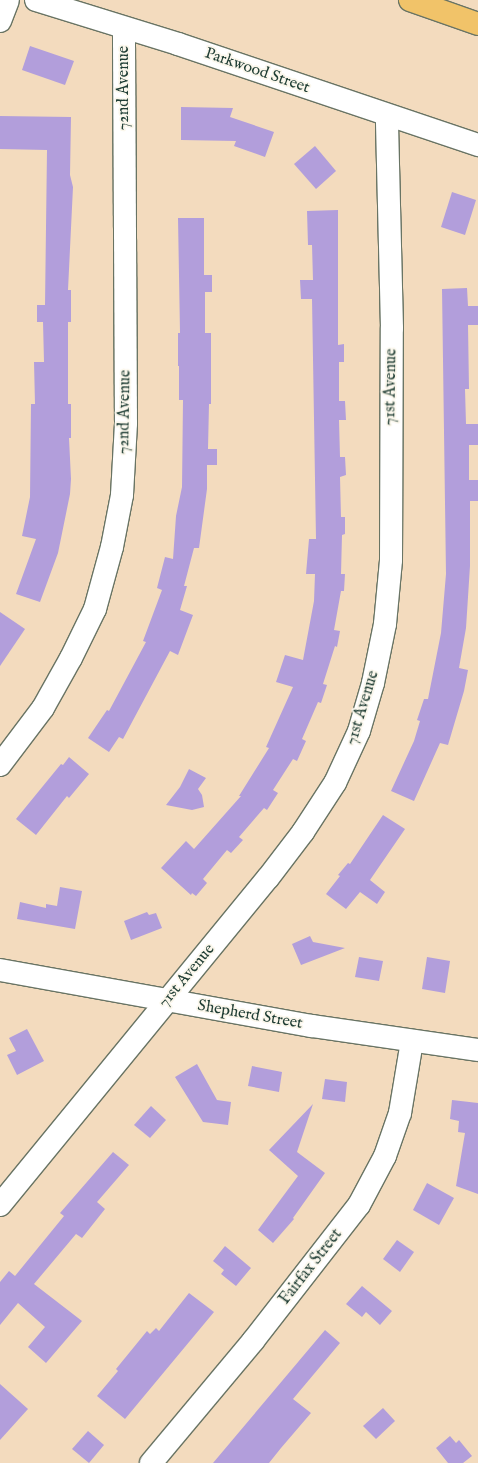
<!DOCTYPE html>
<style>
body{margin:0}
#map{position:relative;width:478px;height:1463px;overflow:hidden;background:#f3dbbe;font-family:"IM FELL English",serif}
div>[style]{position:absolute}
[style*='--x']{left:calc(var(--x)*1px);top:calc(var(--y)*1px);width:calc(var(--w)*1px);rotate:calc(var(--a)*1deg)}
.building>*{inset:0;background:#b29edb}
.roads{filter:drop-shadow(1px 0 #697464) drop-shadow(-1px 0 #697464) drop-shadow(0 1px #697464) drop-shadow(0 -1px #697464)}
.minor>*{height:22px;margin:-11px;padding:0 11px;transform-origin:11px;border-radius:11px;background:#fff}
.motorway>*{height:22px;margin:-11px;padding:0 11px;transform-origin:11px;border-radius:11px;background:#f1c369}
span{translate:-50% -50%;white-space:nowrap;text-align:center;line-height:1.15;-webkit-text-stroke:3.5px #fbf7ec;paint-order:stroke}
.street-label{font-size:16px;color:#1f3d34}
</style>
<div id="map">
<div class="building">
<i style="clip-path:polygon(30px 46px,74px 61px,65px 85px,22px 70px)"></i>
<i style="clip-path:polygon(181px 107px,233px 108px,230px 117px,274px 132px,265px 157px,234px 146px,236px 141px,181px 140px)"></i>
<i style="clip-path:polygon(0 116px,71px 117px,70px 175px,73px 187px,68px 290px,71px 290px,71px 322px,68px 322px,68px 404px,71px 404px,71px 438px,69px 438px,71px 479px,70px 494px,58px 553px,40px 602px,16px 594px,36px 539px,22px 536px,30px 497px,31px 404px,35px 404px,34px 362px,44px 362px,43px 322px,37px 322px,37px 305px,45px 305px,47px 150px,0 149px)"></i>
<i style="clip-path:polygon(315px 146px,336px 171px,316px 189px,294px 164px)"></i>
<i style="clip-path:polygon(452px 192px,476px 200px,465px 235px,441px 227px)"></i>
<i style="clip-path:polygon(338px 210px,338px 345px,344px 344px,344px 362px,339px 362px,339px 401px,345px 401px,346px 420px,339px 420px,340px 457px,345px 457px,346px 475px,340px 477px,341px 517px,345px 517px,345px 534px,342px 535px,341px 574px,345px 574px,344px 591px,341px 591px,334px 630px,340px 631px,337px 647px,335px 646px,323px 684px,327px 685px,321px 703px,318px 702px,302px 739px,306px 741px,297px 761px,293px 759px,273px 790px,278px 793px,267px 810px,264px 808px,239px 837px,243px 840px,231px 853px,227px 850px,203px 879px,207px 883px,196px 896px,192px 893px,191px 895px,161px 868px,186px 841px,194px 849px,241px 796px,239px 796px,269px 748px,266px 747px,293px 687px,276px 682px,285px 655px,303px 660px,314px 601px,315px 574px,306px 574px,309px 539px,316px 539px,312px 299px,301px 299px,300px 280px,313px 280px,312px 245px,308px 245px,307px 211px)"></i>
<i style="clip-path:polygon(178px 218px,204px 218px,204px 275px,212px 275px,212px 292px,205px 292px,205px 333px,211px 333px,211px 404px,209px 404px,208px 449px,217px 449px,217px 465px,207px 465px,207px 489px,199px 548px,194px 548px,184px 586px,187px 586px,180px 610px,193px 615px,178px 655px,170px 651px,123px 739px,119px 737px,109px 752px,88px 738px,107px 710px,109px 711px,146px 642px,143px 641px,162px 590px,157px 588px,165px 557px,173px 559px,176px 516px,182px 487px,183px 400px,179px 400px,179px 366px,178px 366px,178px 333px,180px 333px)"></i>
<i style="clip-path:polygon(467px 288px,468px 306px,478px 306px,478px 325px,468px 325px,469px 389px,465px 389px,466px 424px,478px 424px,478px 445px,469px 445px,469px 480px,478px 480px,478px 501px,470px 501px,470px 566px,466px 628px,459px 668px,468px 670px,464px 691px,448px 745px,440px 743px,414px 801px,391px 791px,414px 741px,420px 721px,417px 720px,424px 699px,428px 699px,441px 633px,446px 574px,442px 289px)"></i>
<i style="clip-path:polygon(0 612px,25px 629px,0 666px)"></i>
<i style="clip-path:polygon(69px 757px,89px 774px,69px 798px,67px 796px,36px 835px,16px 819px,61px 764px,63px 765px)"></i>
<i style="clip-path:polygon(189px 769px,206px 778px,198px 789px,202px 795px,204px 807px,192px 810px,166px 805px,180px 787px)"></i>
<i style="clip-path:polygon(383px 815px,405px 829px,370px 880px,385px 892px,377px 904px,360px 892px,346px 909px,326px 894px,340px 876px,338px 875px,348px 863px,350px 864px)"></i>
<i style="clip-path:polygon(60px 887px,82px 891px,75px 929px,17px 919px,20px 902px,46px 908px,46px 904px,57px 906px)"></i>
<i style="clip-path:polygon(147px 912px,149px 915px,156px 913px,162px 928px,131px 940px,124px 921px)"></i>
<i style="clip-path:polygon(310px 936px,313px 942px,345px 948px,301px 965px,292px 944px)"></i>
<i style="clip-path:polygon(359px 957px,383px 961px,379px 981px,355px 977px)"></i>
<i style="clip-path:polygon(427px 957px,450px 961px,445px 993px,422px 989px)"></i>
<i style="clip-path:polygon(27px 1029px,44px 1061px,17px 1075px,7px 1055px,16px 1051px,9px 1038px)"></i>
<i style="clip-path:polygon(197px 1064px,217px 1100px,231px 1102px,228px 1125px,203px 1122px,175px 1077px)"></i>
<i style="clip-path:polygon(252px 1066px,282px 1072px,279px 1092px,248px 1086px)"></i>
<i style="clip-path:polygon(325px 1079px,347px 1082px,345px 1102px,322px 1099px)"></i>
<i style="clip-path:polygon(452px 1100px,478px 1103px,478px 1194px,456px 1186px,465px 1133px,458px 1132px,459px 1121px,450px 1119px)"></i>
<i style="clip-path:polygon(313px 1104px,297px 1152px,325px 1173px,293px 1218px,294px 1219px,273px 1243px,258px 1230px,298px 1176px,269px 1150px)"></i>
<i style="clip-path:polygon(151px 1106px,166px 1120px,150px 1138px,134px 1125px)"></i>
<i style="clip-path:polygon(113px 1152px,129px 1165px,97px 1202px,105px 1209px,82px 1238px,76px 1234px,34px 1284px,82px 1321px,46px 1363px,28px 1347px,45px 1327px,18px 1303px,0 1325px,0 1282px,9px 1271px,15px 1276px,64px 1216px,60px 1213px)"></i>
<i style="clip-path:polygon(427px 1183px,454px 1198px,439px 1225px,413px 1210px)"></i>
<i style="clip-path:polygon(397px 1240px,414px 1252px,400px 1272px,383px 1259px)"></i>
<i style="clip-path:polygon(225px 1246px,251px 1268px,236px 1286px,221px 1274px,224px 1270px,213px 1261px)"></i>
<i style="clip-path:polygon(362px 1286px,392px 1311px,380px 1325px,366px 1312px,362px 1317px,346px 1304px)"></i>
<i style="clip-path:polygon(189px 1293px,214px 1312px,125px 1419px,97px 1396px,118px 1371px,116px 1369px,147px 1331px,150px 1334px,156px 1328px,159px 1331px)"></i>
<i style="clip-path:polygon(325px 1330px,340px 1343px,293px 1399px,311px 1413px,281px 1448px,269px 1463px,213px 1463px)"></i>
<i style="clip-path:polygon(0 1384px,28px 1409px,0 1440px)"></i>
<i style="clip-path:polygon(383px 1408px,395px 1421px,376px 1439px,363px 1426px)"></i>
<i style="clip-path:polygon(88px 1431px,104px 1445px,89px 1463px,72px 1449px)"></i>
<i style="clip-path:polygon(450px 1436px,456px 1443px,459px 1440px,472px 1456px,463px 1463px,448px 1463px,436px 1448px)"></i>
</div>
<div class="roads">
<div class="minor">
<i style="--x:36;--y:0;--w:149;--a:17.2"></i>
<i style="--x:178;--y:44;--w:317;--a:18.6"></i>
<i style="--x:0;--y:21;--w:22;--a:-69"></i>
<i style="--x:0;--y:765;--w:71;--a:-53"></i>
<i style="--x:43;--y:708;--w:57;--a:-60.8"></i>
<i style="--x:71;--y:658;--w:55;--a:-63.9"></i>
<i style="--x:95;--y:609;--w:64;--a:-74.7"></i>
<i style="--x:112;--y:547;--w:53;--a:-79.1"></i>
<i style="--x:122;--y:495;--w:72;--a:-86.8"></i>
<i style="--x:126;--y:423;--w:395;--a:-90.3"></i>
<i style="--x:0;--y:970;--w:317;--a:10.2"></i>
<i style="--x:312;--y:1026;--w:168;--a:8.2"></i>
<i style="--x:0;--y:1205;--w:423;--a:-50.7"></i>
<i style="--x:268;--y:878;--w:58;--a:-52.7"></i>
<i style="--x:303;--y:832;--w:59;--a:-56.9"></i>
<i style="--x:335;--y:783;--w:57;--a:-65.2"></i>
<i style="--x:359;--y:731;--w:50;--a:-73.7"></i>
<i style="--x:373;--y:683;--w:60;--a:-78.5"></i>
<i style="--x:385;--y:624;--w:64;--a:-84.6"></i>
<i style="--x:391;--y:560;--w:232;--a:-89.8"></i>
<i style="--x:392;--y:328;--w:212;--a:-91.4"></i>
<i style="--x:151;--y:1463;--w:159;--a:-50.1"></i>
<i style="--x:253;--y:1341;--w:172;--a:-52.1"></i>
<i style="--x:359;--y:1205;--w:55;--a:-62"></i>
<i style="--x:385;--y:1156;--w:46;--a:-70.8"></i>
<i style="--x:400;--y:1113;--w:73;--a:-80.5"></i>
</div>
<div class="motorway">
<i style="--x:410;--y:0;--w:72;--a:19.4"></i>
</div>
</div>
<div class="street-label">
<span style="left:257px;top:71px;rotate:19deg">Parkwood Street</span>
<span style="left:124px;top:88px;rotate:-90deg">72nd Avenue</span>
<span style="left:391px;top:387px;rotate:-89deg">71st Avenue</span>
<span style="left:125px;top:412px;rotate:-89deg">72nd Avenue</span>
<span style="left:363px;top:708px;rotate:-73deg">71st Avenue</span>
<span style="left:187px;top:976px;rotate:-50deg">71st Avenue</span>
<span style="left:250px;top:1015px;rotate:10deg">Shepherd Street</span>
<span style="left:311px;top:1267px;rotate:-52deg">Fairfax Street</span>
</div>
</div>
